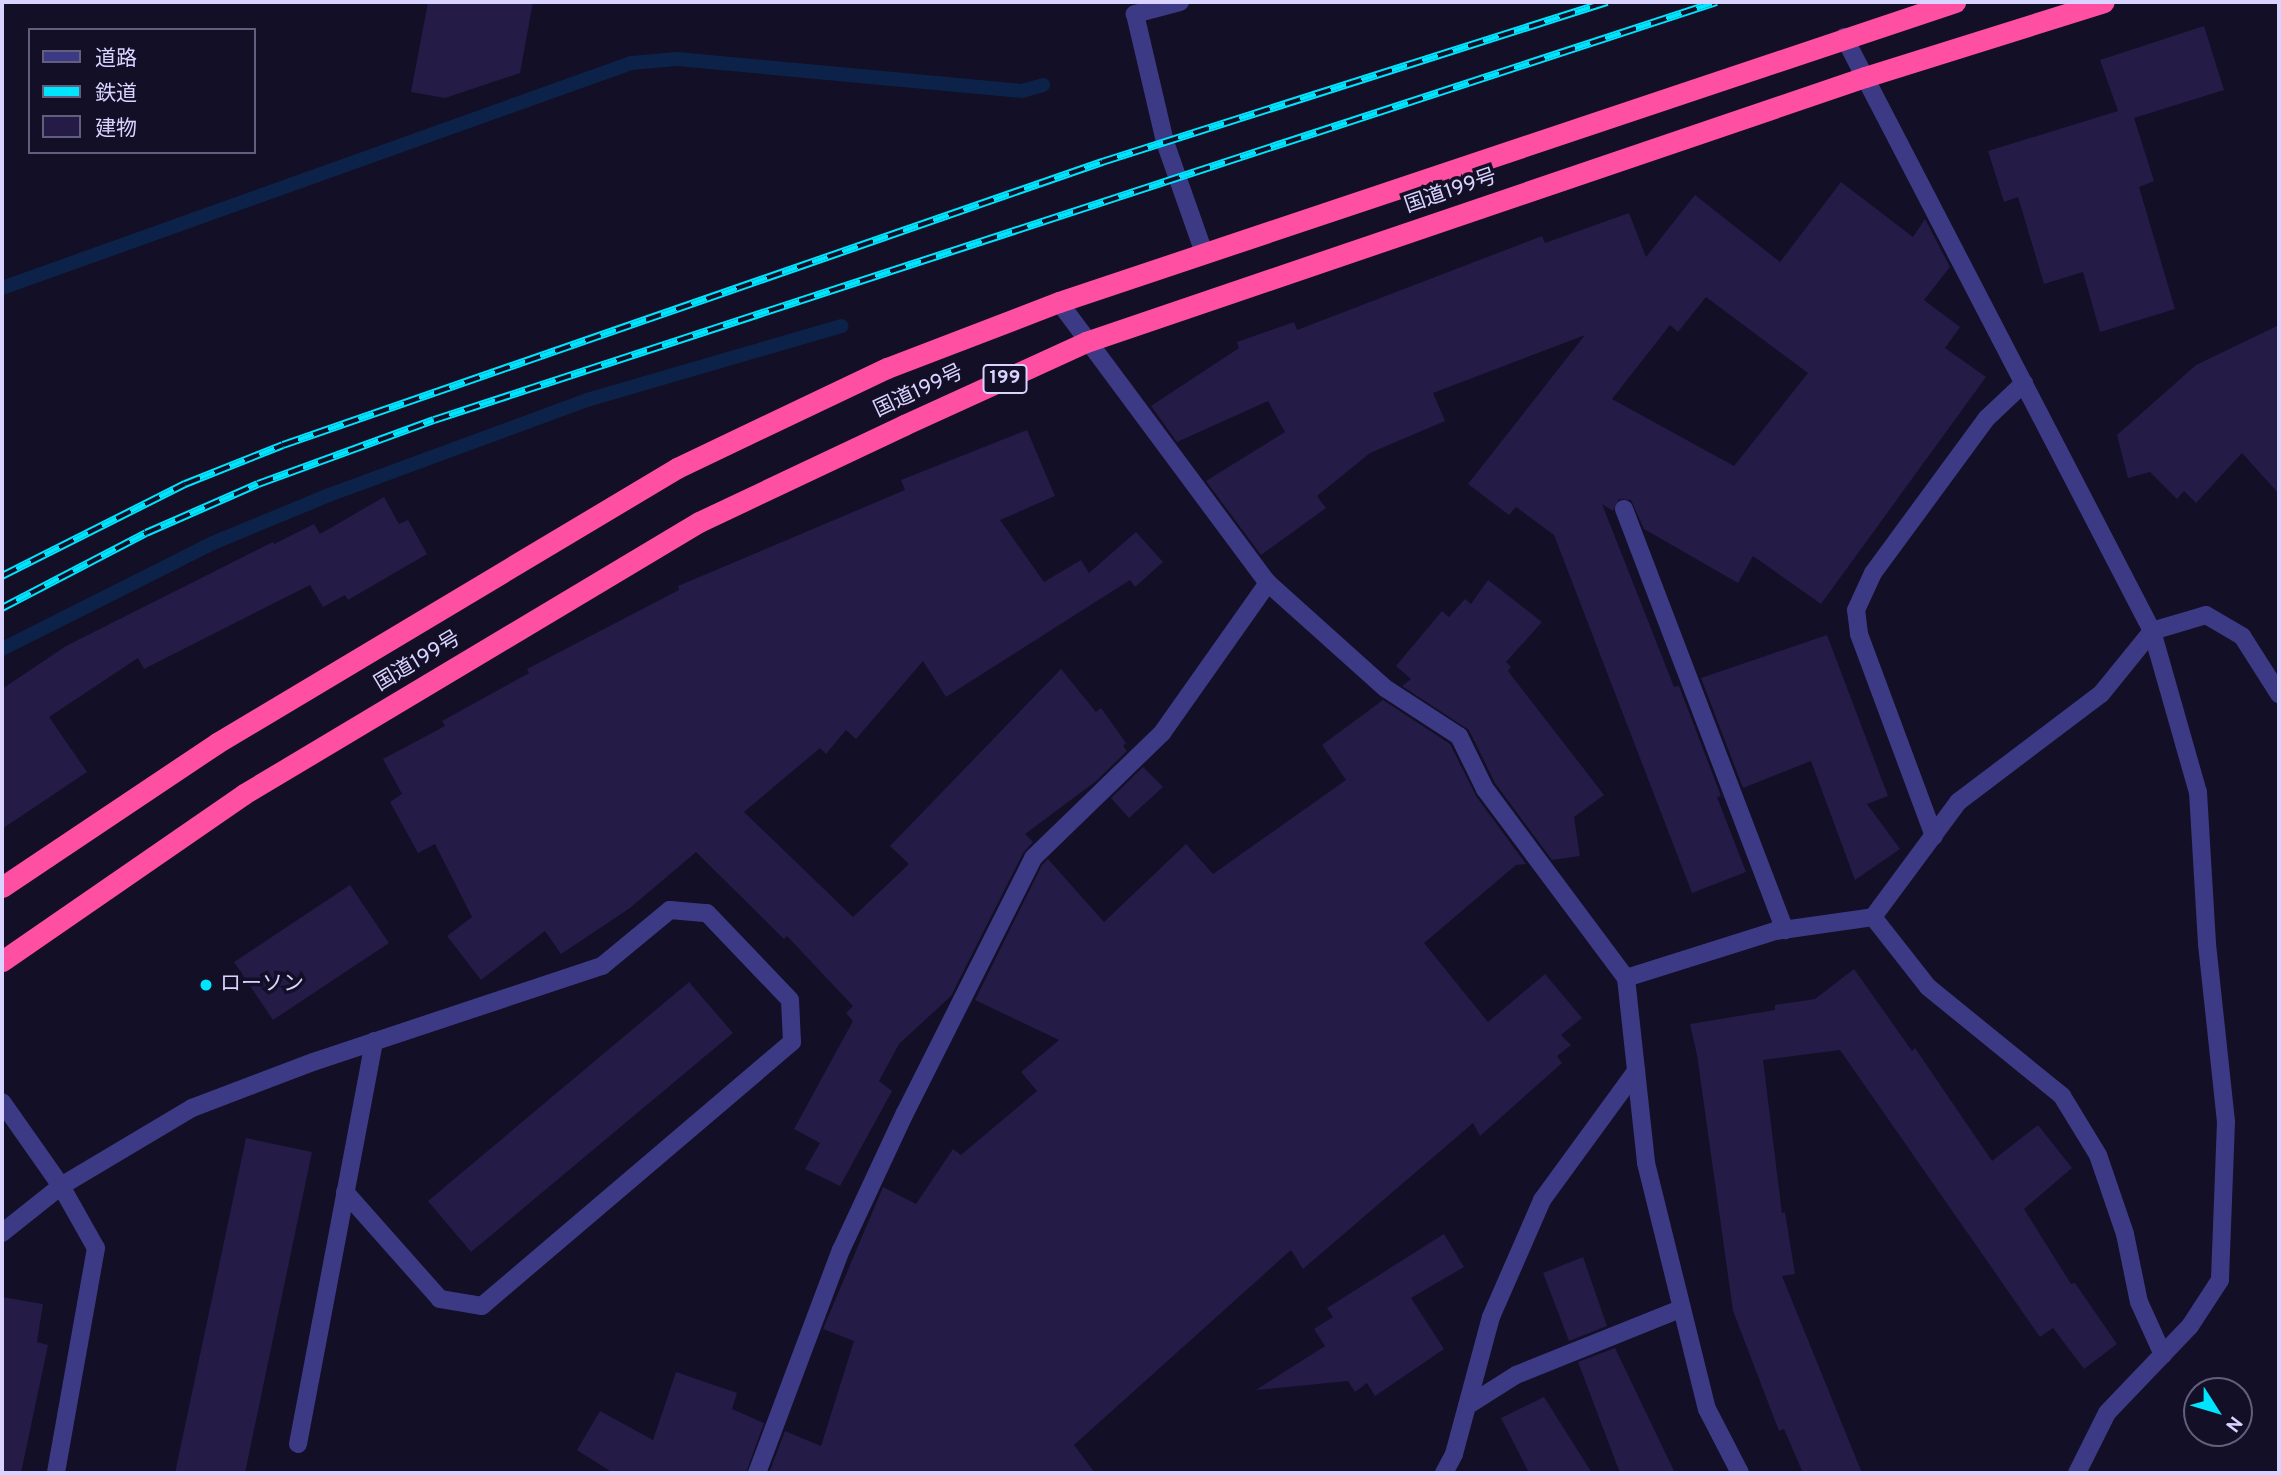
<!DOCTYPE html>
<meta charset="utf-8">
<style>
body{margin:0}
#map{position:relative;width:2281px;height:1475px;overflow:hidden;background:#130f26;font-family:Overpass,"Noto Sans JP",sans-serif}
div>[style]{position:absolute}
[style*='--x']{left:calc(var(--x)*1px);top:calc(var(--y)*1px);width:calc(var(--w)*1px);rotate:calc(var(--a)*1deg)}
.stream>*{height:14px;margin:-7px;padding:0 7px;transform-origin:7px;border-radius:7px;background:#0c2248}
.building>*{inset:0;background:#241b47}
.minor>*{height:18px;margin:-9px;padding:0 9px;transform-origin:9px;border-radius:9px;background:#3d3a85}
.highway>*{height:21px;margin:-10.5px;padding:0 10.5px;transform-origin:10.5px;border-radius:10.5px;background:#ff4fa3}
.rail>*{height:8px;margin-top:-4px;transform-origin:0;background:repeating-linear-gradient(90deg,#130f26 0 16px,#00e5ff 0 32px);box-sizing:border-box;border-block:2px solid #00e5ff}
.dots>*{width:19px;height:19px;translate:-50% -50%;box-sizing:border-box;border:4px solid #130f26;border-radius:50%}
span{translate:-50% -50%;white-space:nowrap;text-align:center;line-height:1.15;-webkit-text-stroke:7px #130f26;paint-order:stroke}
.shield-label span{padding:2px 5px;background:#130f26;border:2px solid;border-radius:5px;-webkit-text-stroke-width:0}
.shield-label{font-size:19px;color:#d9d4ff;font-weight:700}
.street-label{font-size:21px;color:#d9d4ff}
.poi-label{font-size:21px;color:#d9d4ff}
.left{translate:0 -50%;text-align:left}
.frame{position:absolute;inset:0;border:4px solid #d9d4ff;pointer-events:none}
.legend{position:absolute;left:28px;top:28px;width:228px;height:126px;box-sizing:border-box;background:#130f26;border:2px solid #625e7d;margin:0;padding:9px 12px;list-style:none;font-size:21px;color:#d9d4ff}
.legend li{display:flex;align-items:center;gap:14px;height:35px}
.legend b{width:35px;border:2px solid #625e7d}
.north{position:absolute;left:2183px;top:1377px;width:70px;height:70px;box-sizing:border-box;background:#130f26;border:2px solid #625e7d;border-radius:50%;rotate:127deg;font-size:19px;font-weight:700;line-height:28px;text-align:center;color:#d9d4ff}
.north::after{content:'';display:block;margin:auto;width:24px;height:32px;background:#00e5ff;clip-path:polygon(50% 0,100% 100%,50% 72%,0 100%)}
</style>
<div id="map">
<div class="stream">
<i style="--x:2;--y:288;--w:668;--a:-19.68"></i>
<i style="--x:631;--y:63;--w:46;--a:-5"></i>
<i style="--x:677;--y:59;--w:346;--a:5.3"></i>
<i style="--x:1022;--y:91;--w:22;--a:-16"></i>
<i style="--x:2;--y:649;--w:236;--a:-26.7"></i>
<i style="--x:213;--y:543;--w:126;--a:-22.5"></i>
<i style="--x:329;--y:495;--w:275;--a:-20.2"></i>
<i style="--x:587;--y:400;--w:265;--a:-16.2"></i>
</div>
<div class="building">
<i style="clip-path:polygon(428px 2px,533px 2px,520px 73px,445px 98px,411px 92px)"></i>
<i style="clip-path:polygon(2204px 26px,2224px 90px,2134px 118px,2154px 181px,2139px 187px,2175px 309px,2100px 332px,2083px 272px,2044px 284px,2018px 197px,2004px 202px,1988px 151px,2118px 111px,2100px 60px)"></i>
<i style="clip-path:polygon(evenodd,1841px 182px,1913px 237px,1925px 219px,1950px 267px,1924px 300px,1960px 327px,1945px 348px,1986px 377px,1821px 604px,1753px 556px,1738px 583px,1644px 529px,1631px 500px,1619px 499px,1613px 511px,1602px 504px,1674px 687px,1679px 686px,1721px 796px,1717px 797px,1746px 872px,1692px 893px,1554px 535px,1516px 507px,1509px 515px,1468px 484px,1585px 335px,1433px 393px,1445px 421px,1370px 453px,1317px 496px,1326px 508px,1261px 555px,1206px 481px,1285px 432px,1268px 401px,1177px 442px,1151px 406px,1239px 348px,1237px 342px,1294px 322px,1297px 330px,1542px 236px,1545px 243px,1629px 213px,1646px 257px,1695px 195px,1780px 262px,1841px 182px,1706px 297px,1808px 373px,1734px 466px,1612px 399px,1670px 325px,1678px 332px,1706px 297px)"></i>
<i style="clip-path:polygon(2279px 325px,2279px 494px,2242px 453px,2196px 503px,2184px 491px,2177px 499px,2150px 472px,2128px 478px,2117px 435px,2196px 365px)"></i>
<i style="clip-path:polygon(1027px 430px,1055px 496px,1000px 520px,1044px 582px,1081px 560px,1089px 573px,1136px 532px,1163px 562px,1135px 587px,1130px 580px,946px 697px,923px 661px,856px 739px,846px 730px,826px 754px,820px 748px,744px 812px,853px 917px,909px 864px,890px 846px,1061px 669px,1096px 712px,1101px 708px,1126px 743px,1123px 746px,1127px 751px,1095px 782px,1025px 834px,1033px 842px,1023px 853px,951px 996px,899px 1044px,879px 1081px,892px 1091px,840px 1186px,805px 1169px,820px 1143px,794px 1129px,853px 1021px,846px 1013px,853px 1006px,787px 936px,784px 939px,696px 852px,630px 908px,561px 954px,545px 931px,481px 980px,447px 936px,472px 917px,435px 844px,418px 853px,390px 802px,402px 794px,383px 759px,445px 726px,442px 721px,529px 673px,527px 669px,679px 590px,678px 586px,905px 490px,901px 480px)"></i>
<i style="clip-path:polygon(384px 497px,399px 524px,408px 520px,427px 554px,348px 600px,345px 595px,323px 607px,310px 585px,144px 669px,138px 658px,49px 717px,87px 772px,2px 829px,2px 689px,66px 646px,273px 542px,274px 544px,314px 524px,320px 534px)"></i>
<i style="clip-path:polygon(1488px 580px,1542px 622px,1506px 662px,1511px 667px,1508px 671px,1604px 795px,1574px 817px,1580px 856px,1552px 860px,1495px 783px,1469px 730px,1402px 686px,1411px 679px,1396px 666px,1442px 611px,1449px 617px,1465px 599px,1471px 604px)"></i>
<i style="clip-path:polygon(1827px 635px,1888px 796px,1867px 804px,1900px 849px,1855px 880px,1811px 761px,1743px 788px,1701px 678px)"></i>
<i style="clip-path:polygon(1383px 700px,1450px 744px,1476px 796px,1526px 864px,1516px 865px,1424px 943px,1488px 1022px,1545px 974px,1582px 1018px,1561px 1035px,1571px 1045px,1557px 1056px,1562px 1063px,1480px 1136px,1473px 1123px,1303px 1269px,1291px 1250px,1074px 1445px,1095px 1473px,769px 1473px,785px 1431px,821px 1446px,854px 1341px,823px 1329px,883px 1187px,916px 1204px,953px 1149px,961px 1155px,1037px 1091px,1021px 1072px,1059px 1040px,975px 1000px,1042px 865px,1048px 859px,1104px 922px,1186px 844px,1213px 874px,1346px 780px,1322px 745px)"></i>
<i style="clip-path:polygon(1143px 767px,1163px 787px,1129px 818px,1111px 798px)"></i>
<i style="clip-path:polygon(350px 885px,389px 943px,273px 1020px,234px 962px)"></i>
<i style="clip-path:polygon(1854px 969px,1912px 1051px,1915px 1048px,1992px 1161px,2038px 1125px,2072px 1168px,2024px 1209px,2071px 1284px,2075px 1283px,2117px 1344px,2084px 1369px,2053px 1328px,2040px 1337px,1840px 1050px,1763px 1060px,1782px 1213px,1785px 1212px,1795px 1274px,1782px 1276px,1862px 1473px,1803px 1473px,1784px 1429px,1779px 1431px,1733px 1311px,1697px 1055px,1690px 1024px,1775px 1010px,1775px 1005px,1815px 999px)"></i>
<i style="clip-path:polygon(689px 982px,733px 1033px,471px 1252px,428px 1201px)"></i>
<i style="clip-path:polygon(246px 1138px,312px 1152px,245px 1473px,175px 1473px)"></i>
<i style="clip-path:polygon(1444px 1234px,1464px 1267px,1411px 1298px,1444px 1349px,1375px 1396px,1367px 1383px,1355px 1392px,1348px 1381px,1256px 1390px,1325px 1346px,1314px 1329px,1333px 1317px,1327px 1308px)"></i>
<i style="clip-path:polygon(1583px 1257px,1607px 1326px,1569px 1341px,1543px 1273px)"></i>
<i style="clip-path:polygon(2px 1297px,43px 1304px,37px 1342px,48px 1345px,21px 1473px,2px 1473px)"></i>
<i style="clip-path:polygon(1615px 1348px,1675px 1473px,1620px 1473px,1578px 1362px)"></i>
<i style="clip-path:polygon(676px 1372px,737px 1393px,732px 1409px,764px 1423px,746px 1473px,613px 1473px,577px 1450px,600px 1411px,653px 1440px)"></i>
<i style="clip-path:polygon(1544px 1397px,1592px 1473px,1529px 1473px,1501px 1418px)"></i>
</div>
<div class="minor">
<i style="--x:1180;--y:2;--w:47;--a:165.1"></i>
<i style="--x:1135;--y:14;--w:131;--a:76.8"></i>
<i style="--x:1165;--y:142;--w:118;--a:70.6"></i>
<i style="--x:1844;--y:37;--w:669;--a:62.59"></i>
<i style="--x:2152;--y:631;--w:167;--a:74.1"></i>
<i style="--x:2198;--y:792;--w:152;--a:86.6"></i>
<i style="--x:2207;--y:944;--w:179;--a:83.9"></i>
<i style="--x:2226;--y:1122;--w:158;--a:92.2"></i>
<i style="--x:2220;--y:1280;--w:55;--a:123.1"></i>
<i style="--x:2190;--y:1326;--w:120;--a:133.7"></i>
<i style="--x:2107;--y:1413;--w:67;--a:116.6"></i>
<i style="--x:1059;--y:302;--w:350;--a:53.4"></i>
<i style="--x:1268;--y:583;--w:157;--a:41.9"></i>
<i style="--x:1385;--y:688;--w:88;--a:33"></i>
<i style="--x:1459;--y:736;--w:59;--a:63.9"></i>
<i style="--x:1485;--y:789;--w:236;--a:53.3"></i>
<i style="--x:1626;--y:978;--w:186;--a:83.8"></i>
<i style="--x:1646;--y:1163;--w:253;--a:76.1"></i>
<i style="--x:1707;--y:1409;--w:72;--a:62.7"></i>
<i style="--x:1624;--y:509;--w:451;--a:69.1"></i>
<i style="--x:1934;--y:836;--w:215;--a:-110.4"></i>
<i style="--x:1859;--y:634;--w:24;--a:-97"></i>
<i style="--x:1856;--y:610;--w:41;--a:-65.3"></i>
<i style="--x:1873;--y:573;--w:192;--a:-53.7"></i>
<i style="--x:1987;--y:418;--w:51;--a:-43.4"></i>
<i style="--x:1873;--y:917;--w:89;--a:51.8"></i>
<i style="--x:1928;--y:987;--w:173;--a:39.1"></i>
<i style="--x:2062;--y:1096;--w:69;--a:58.6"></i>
<i style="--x:2098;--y:1155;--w:83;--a:71.1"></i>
<i style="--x:2125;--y:1234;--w:69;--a:78.4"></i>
<i style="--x:2139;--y:1302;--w:58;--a:65.6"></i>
<i style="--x:1626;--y:978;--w:156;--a:-17.5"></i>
<i style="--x:1775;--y:931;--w:99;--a:-8.1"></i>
<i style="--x:1873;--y:917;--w:143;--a:-53.5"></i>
<i style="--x:1958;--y:802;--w:179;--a:-37.1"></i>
<i style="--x:2101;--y:694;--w:81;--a:-51"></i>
<i style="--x:2152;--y:631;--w:56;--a:-16.5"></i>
<i style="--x:2206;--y:615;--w:42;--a:30.3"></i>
<i style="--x:2242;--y:636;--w:69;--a:57.5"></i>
<i style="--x:2;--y:1102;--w:103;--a:54.9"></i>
<i style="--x:61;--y:1186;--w:71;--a:60.6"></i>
<i style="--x:96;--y:1248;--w:229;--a:100.1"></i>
<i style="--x:2;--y:1233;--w:75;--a:-38.5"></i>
<i style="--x:61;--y:1186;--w:152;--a:-30.8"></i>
<i style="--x:192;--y:1108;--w:129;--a:-20.8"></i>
<i style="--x:313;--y:1062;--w:305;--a:-18.4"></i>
<i style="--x:602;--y:966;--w:88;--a:-39.5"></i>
<i style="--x:670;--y:910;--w:37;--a:5"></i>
<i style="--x:707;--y:913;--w:120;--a:46.3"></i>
<i style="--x:790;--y:1000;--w:42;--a:87.3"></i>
<i style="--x:792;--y:1042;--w:407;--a:139.6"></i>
<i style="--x:482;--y:1306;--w:43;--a:-170.5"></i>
<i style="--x:440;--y:1299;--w:143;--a:-131.6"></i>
<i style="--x:1467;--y:1406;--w:58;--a:-32.3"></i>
<i style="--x:1516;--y:1375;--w:177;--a:-21.9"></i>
<i style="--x:298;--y:1444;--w:410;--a:-79.3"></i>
<i style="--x:757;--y:1473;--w:238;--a:-69.4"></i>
<i style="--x:841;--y:1250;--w:151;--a:-65"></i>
<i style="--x:905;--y:1113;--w:285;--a:-63.3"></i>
<i style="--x:1033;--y:858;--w:180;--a:-44.1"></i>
<i style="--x:1162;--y:733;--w:184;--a:-54.8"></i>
<i style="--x:1444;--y:1473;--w:21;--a:-62"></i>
<i style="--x:1454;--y:1454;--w:142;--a:-74.9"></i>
<i style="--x:1491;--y:1317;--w:128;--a:-66.4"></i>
<i style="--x:1542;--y:1200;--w:160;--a:-53.9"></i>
</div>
<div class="highway">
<i style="--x:2;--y:887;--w:259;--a:-33.8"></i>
<i style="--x:217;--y:743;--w:536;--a:-30.87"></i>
<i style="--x:677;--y:468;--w:233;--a:-25.5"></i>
<i style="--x:887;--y:368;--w:184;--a:-21"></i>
<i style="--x:1059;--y:302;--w:945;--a:-18.51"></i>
<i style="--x:2;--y:961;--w:294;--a:-34.6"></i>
<i style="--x:244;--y:794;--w:530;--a:-30.87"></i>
<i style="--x:699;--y:522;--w:227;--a:-25.3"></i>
<i style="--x:904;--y:425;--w:200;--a:-24.5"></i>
<i style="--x:1086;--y:342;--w:823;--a:-18.79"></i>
<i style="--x:1865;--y:77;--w:250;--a:-17.4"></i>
</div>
<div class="rail">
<i style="--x:2;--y:576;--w:205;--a:-26.7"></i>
<i style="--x:185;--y:484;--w:105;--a:-21.7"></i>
<i style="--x:283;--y:445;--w:867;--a:-19.06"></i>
<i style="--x:1102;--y:162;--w:530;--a:-17.58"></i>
<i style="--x:2;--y:608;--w:162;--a:-27.5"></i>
<i style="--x:146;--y:533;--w:122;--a:-23.6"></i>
<i style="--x:258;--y:484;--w:187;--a:-20"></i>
<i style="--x:434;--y:420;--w:1349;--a:-18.05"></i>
</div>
<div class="dots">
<i style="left:206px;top:985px;background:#00e5ff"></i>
</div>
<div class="shield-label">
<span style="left:1005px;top:379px">199</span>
</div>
<div class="street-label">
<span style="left:1451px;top:192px;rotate:-19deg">国道199号</span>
<span style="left:919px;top:392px;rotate:-25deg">国道199号</span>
<span style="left:418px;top:662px;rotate:-31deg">国道199号</span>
</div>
<div class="poi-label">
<span class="left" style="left:220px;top:985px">ローソン</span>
</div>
<div class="frame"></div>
<ul class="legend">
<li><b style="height:9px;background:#3d3a85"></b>道路</li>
<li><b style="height:9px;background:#00e5ff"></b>鉄道</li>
<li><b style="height:19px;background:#241b47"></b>建物</li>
</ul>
<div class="north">N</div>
</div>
